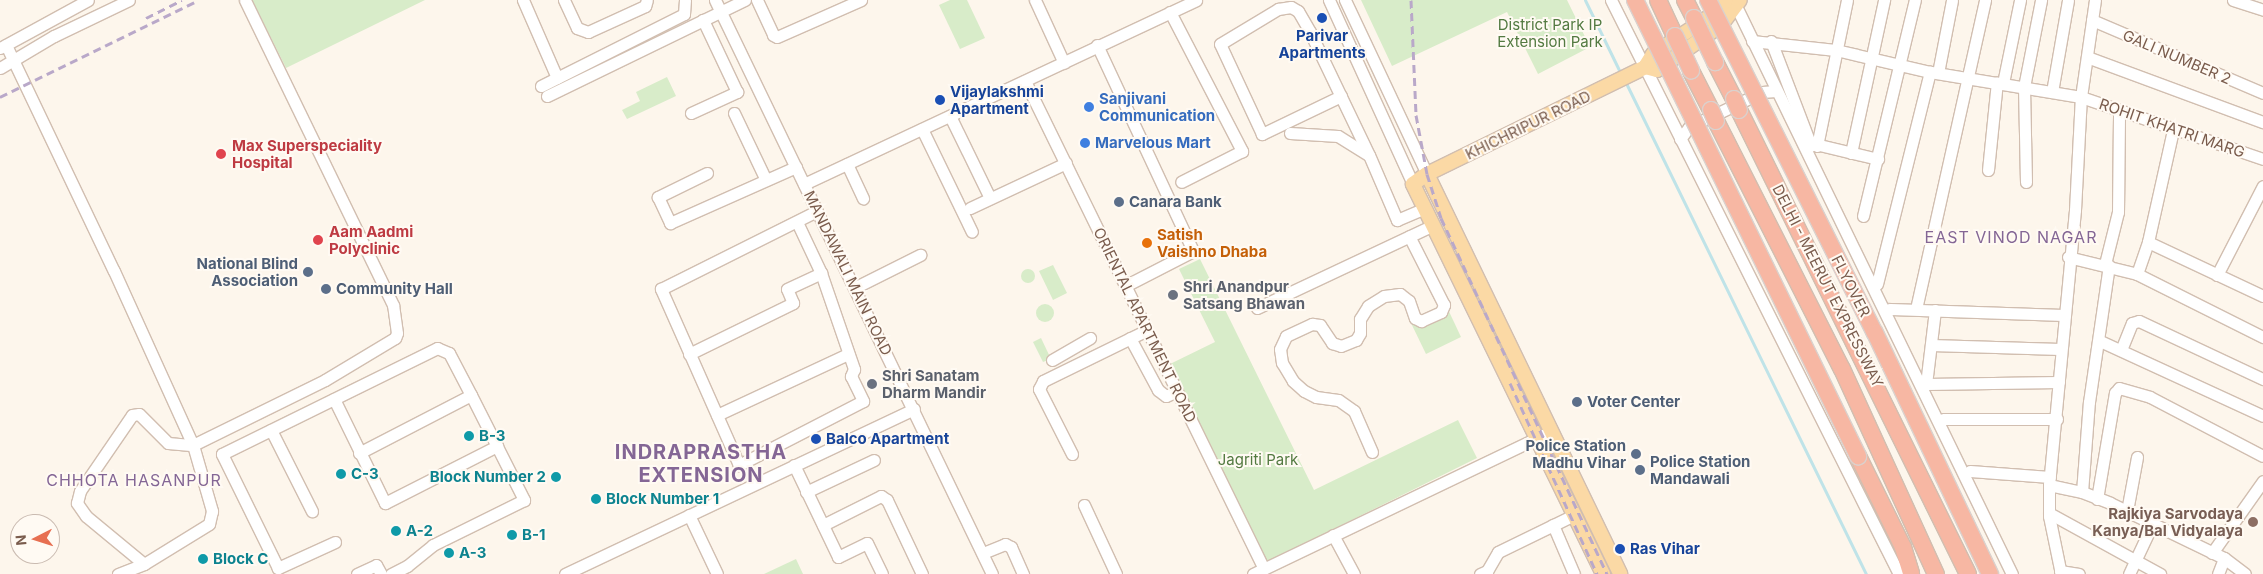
<!DOCTYPE html>
<style>
body{margin:0}
#map{position:relative;width:2263px;height:574px;overflow:hidden;background:#fdf6ec;font-family:Inter,sans-serif}
div>[style]{position:absolute}
[style*='--x']{left:calc(var(--x)*1px);top:calc(var(--y)*1px);width:calc(var(--w)*1px);rotate:calc(var(--a)*1deg)}
.green>*{inset:0;background:#d8ecc9}
.round{border-radius:50%}
.stream>*{height:3px;margin:-1.5px;padding:0 1.5px;transform-origin:1.5px;border-radius:1.5px;background:#bfe3e8}
.roads{filter:drop-shadow(1px 0 #d1beb0) drop-shadow(-1px 0 #d1beb0) drop-shadow(0 1px #d1beb0) drop-shadow(0 -1px #d1beb0)}
.minor>*{height:11px;margin:-5.5px;padding:0 5.5px;transform-origin:5.5px;border-radius:5.5px;background:#fff}
.major>*{height:14px;margin:-7px;padding:0 7px;transform-origin:7px;border-radius:7px;background:#fbd9a5}
.highway>*{height:16px;margin:-8px;padding:0 8px;transform-origin:8px;border-radius:8px;background:#f7b7a3}
.rail>*{height:3px;margin-top:-1.5px;transform-origin:0;background:repeating-linear-gradient(90deg,#b9a8c9 0 8px,transparent 0 13px)}
.bridges{filter:drop-shadow(1px 0 #dad1cd) drop-shadow(-1px 0 #dad1cd) drop-shadow(0 1px #dad1cd) drop-shadow(0 -1px #dad1cd)}
.highway-bridge>*{height:16px;margin:-8px;padding:0 8px;transform-origin:8px;border-radius:8px;background:#f7b7a3}
.dots>*{width:14px;height:14px;translate:-50% -50%;box-sizing:border-box;border:2px solid #fffaf3;border-radius:50%}
span{translate:-50% -50%;white-space:nowrap;text-align:center;line-height:1.15;-webkit-text-stroke:4px #fffaf3;paint-order:stroke}
.park-label{font-size:15px;color:#537a41}
.transit-label{font-size:15px;color:#164399;font-weight:700}
.left{translate:0 -50%;text-align:left}
.street-label{font-size:15px;color:#7a5c4d}
.shop-label{font-size:15px;color:#366cbe;font-weight:700}
.health-label{font-size:15px;color:#be3a42;font-weight:700}
.service-label{font-size:15px;color:#4e5e75;font-weight:700}
.right{translate:-100% -50%;text-align:right}
.food-label{font-size:15px;color:#c56008;font-weight:700}
.worship-label{font-size:15px;color:#5b616d;font-weight:700}
.culture-label{font-size:15px;color:#0d838f;font-weight:700}
.education-label{font-size:15px;color:#785e54;font-weight:700}
.neighbourhood-label{font-size:16px;color:#846695;letter-spacing:1px}
.district-label{font-size:20px;color:#846695;font-weight:700;letter-spacing:1px}
.north{position:absolute;left:10px;top:514px;width:50px;height:50px;box-sizing:border-box;background:#fffaf3;border:1px solid #cabbb1;border-radius:50%;rotate:265deg;font-size:14px;font-weight:700;line-height:20px;text-align:center;color:#7a5c4d}
.north::after{content:'';display:block;margin:auto;width:18px;height:22px;background:#e76f51;clip-path:polygon(50% 0,100% 100%,50% 72%,0 100%)}
</style>
<div id="map">
<div class="green">
<i style="clip-path:polygon(252px 0,425px 0,286px 68px)"></i>
<i style="clip-path:polygon(950px 0,967px 0,985px 38px,960px 49px,939px 5px)"></i>
<i style="clip-path:polygon(1361px 0,1567px 0,1590px 47px,1538px 74px,1507px 12px,1392px 66px)"></i>
<i style="clip-path:polygon(667px 77px,676px 96px,627px 119px,622px 110px,640px 101px,636px 92px)"></i>
<i style="clip-path:polygon(1200px 259px,1314px 490px,1458px 420px,1477px 458px,1267px 562px,1170px 364px,1215px 342px,1179px 269px)"></i>
<i style="clip-path:polygon(1053px 265px,1067px 293px,1053px 300px,1039px 271px)"></i>
<i class="round" style="left:1021px;top:269px;width:14px;height:14px"></i>
<i style="clip-path:polygon(1445px 303px,1461px 337px,1426px 354px,1410px 321px)"></i>
<i class="round" style="left:1036px;top:304px;width:18px;height:18px"></i>
<i style="clip-path:polygon(1041px 338px,1051px 359px,1043px 362px,1033px 342px)"></i>
<i style="clip-path:polygon(796px 559px,803px 574px,764px 574px)"></i>
</div>
<div class="stream">
<i style="--x:1585;--y:0;--w:82;--a:64.1"></i>
<i style="--x:1625;--y:81;--w:549;--a:63.95"></i>
</div>
<div class="roads">
<div class="minor">
<i style="--x:523;--y:0;--w:85;--a:66.4"></i>
<i style="--x:564;--y:0;--w:31;--a:65"></i>
<i style="--x:577;--y:28;--w:12;--a:20"></i>
<i style="--x:588;--y:32;--w:63;--a:-24.5"></i>
<i style="--x:645;--y:6;--w:6;--a:-72"></i>
<i style="--x:715;--y:0;--w:637;--a:64.24"></i>
<i style="--x:757;--y:0;--w:38;--a:65"></i>
<i style="--x:773;--y:35;--w:4;--a:27"></i>
<i style="--x:777;--y:37;--w:92;--a:-23.8"></i>
<i style="--x:1035;--y:0;--w:69;--a:65.3"></i>
<i style="--x:1329;--y:0;--w:202;--a:65.5"></i>
<i style="--x:1345;--y:0;--w:192;--a:64.8"></i>
<i style="--x:1611;--y:0;--w:642;--a:63.36"></i>
<i style="--x:1733;--y:0;--w:638;--a:64.08"></i>
<i style="--x:2233;--y:0;--w:32;--a:18"></i>
<i style="--x:1170;--y:12;--w:157;--a:62.6"></i>
<i style="--x:1242;--y:151;--w:68;--a:153.1"></i>
<i style="--x:2092;--y:20;--w:186;--a:23.1"></i>
<i style="--x:1752;--y:41;--w:84;--a:6.1"></i>
<i style="--x:1836;--y:50;--w:97;--a:13.2"></i>
<i style="--x:1930;--y:72;--w:153;--a:9.4"></i>
<i style="--x:2081;--y:97;--w:192;--a:18.8"></i>
<i style="--x:1771;--y:41;--w:112;--a:69.1"></i>
<i style="--x:6;--y:45;--w:250;--a:64.5"></i>
<i style="--x:114;--y:271;--w:191;--a:65.6"></i>
<i style="--x:193;--y:445;--w:69;--a:73.9"></i>
<i style="--x:212;--y:511;--w:13;--a:103"></i>
<i style="--x:209;--y:524;--w:76;--a:148.4"></i>
<i style="--x:144;--y:564;--w:28;--a:159"></i>
<i style="--x:1097;--y:45;--w:227;--a:65"></i>
<i style="--x:1193;--y:251;--w:76;--a:152.8"></i>
<i style="--x:0;--y:48;--w:100;--a:-28.6"></i>
<i style="--x:2087;--y:57;--w:188;--a:20.3"></i>
<i style="--x:0;--y:68;--w:63;--a:-30.7"></i>
<i style="--x:54;--y:36;--w:83;--a:-25.6"></i>
<i style="--x:1938;--y:73;--w:74;--a:-79.1"></i>
<i style="--x:1025;--y:81;--w:543;--a:63.91"></i>
<i style="--x:2003;--y:83;--w:85;--a:-78.4"></i>
<i style="--x:541;--y:86;--w:160;--a:-26.7"></i>
<i style="--x:684;--y:14;--w:14;--a:-86"></i>
<i style="--x:2052;--y:92;--w:93;--a:-80.1"></i>
<i style="--x:547;--y:96;--w:220;--a:-25.9"></i>
<i style="--x:1341;--y:96;--w:88;--a:154.3"></i>
<i style="--x:1262;--y:134;--w:99;--a:-115"></i>
<i style="--x:1220;--y:44;--w:68;--a:-31.1"></i>
<i style="--x:1278;--y:9;--w:13;--a:-9"></i>
<i style="--x:1291;--y:7;--w:8;--a:30"></i>
<i style="--x:1298;--y:11;--w:24;--a:60"></i>
<i style="--x:1310;--y:32;--w:136;--a:64.4"></i>
<i style="--x:1369;--y:155;--w:71;--a:66.7"></i>
<i style="--x:1397;--y:220;--w:30;--a:-23"></i>
<i style="--x:691;--y:113;--w:51;--a:-24.5"></i>
<i style="--x:737;--y:92;--w:80;--a:-115.3"></i>
<i style="--x:734;--y:113;--w:74;--a:64.5"></i>
<i style="--x:950;--y:116;--w:91;--a:64"></i>
<i style="--x:922;--y:129;--w:114;--a:64.1"></i>
<i style="--x:2173;--y:130;--w:115;--a:102.6"></i>
<i style="--x:2148;--y:242;--w:127;--a:25.2"></i>
<i style="--x:1290;--y:133;--w:48;--a:3.6"></i>
<i style="--x:1338;--y:136;--w:36;--a:32"></i>
<i style="--x:1680;--y:139;--w:15;--a:-53"></i>
<i style="--x:1689;--y:127;--w:81;--a:-25.6"></i>
<i style="--x:1762;--y:92;--w:14;--a:-4"></i>
<i style="--x:1811;--y:143;--w:69;--a:13.4"></i>
<i style="--x:1817;--y:146;--w:149;--a:-78.4"></i>
<i style="--x:1851;--y:153;--w:157;--a:-77.8"></i>
<i style="--x:847;--y:164;--w:38;--a:65"></i>
<i style="--x:1988;--y:170;--w:88;--a:-84.2"></i>
<i style="--x:707;--y:173;--w:55;--a:153.9"></i>
<i style="--x:658;--y:197;--w:29;--a:65"></i>
<i style="--x:670;--y:223;--w:138;--a:-24"></i>
<i style="--x:2026;--y:182;--w:95;--a:-91.2"></i>
<i style="--x:2024;--y:87;--w:89;--a:-78.9"></i>
<i style="--x:804;--y:184;--w:433;--a:-25.1"></i>
<i style="--x:970;--y:208;--w:106;--a:-25.1"></i>
<i style="--x:1863;--y:216;--w:222;--a:-76.5"></i>
<i style="--x:797;--y:222;--w:56;--a:64.8"></i>
<i style="--x:821;--y:273;--w:102;--a:71"></i>
<i style="--x:854;--y:369;--w:8;--a:113"></i>
<i style="--x:851;--y:376;--w:28;--a:64"></i>
<i style="--x:863;--y:401;--w:140;--a:152.7"></i>
<i style="--x:739;--y:465;--w:193;--a:-113.9"></i>
<i style="--x:661;--y:289;--w:174;--a:-26.6"></i>
<i style="--x:2068;--y:257;--w:71;--a:13.8"></i>
<i style="--x:2137;--y:274;--w:141;--a:26.6"></i>
<i style="--x:2105;--y:264;--w:54;--a:-76"></i>
<i style="--x:2118;--y:212;--w:100;--a:-89.4"></i>
<i style="--x:2137;--y:274;--w:34;--a:-71"></i>
<i style="--x:2217;--y:275;--w:100;--a:-62.7"></i>
<i style="--x:1877;--y:284;--w:219;--a:-76"></i>
<i style="--x:856;--y:287;--w:72;--a:-26.6"></i>
<i style="--x:1257;--y:308;--w:195;--a:-25.2"></i>
<i style="--x:1889;--y:309;--w:176;--a:2"></i>
<i style="--x:1916;--y:309;--w:317;--a:-77.4"></i>
<i style="--x:1935;--y:310;--w:75;--a:96.9"></i>
<i style="--x:1926;--y:384;--w:133;--a:-0.9"></i>
<i style="--x:1130;--y:338;--w:59;--a:61.7"></i>
<i style="--x:1158;--y:390;--w:10;--a:37"></i>
<i style="--x:1166;--y:396;--w:12;--a:-24"></i>
<i style="--x:2100;--y:341;--w:179;--a:24.7"></i>
<i style="--x:1931;--y:345;--w:129;--a:1.8"></i>
<i style="--x:2121;--y:350;--w:29;--a:-68"></i>
<i style="--x:2132;--y:323;--w:7;--a:-16"></i>
<i style="--x:2139;--y:321;--w:137;--a:25.1"></i>
<i style="--x:689;--y:354;--w:116;--a:-26.1"></i>
<i style="--x:793;--y:303;--w:15;--a:-113"></i>
<i style="--x:787;--y:289;--w:38;--a:-25"></i>
<i style="--x:1052;--y:360;--w:44;--a:-30.1"></i>
<i style="--x:334;--y:399;--w:116;--a:63.9"></i>
<i style="--x:385;--y:503;--w:126;--a:-27"></i>
<i style="--x:717;--y:415;--w:145;--a:-25"></i>
<i style="--x:1943;--y:419;--w:114;--a:0"></i>
<i style="--x:271;--y:430;--w:91;--a:63.2"></i>
<i style="--x:1372;--y:452;--w:45;--a:-113.7"></i>
<i style="--x:1354;--y:411;--w:19;--a:-145"></i>
<i style="--x:1338;--y:400;--w:22;--a:-172"></i>
<i style="--x:1316;--y:397;--w:13;--a:-153"></i>
<i style="--x:1304;--y:391;--w:15;--a:-138"></i>
<i style="--x:1293;--y:381;--w:21;--a:-121"></i>
<i style="--x:1282;--y:363;--w:14;--a:-98"></i>
<i style="--x:1280;--y:349;--w:14;--a:-65"></i>
<i style="--x:1286;--y:336;--w:29;--a:-25"></i>
<i style="--x:1312;--y:324;--w:8;--a:7"></i>
<i style="--x:1320;--y:325;--w:22;--a:56"></i>
<i style="--x:1332;--y:343;--w:9;--a:18"></i>
<i style="--x:1341;--y:346;--w:16;--a:-22"></i>
<i style="--x:1356;--y:340;--w:8;--a:-60"></i>
<i style="--x:1360;--y:333;--w:14;--a:-90"></i>
<i style="--x:1360;--y:319;--w:15;--a:-58"></i>
<i style="--x:1368;--y:306;--w:19;--a:-32"></i>
<i style="--x:1384;--y:296;--w:16;--a:-7"></i>
<i style="--x:1400;--y:294;--w:11;--a:38"></i>
<i style="--x:1409;--y:301;--w:18;--a:71"></i>
<i style="--x:1415;--y:318;--w:7;--a:27"></i>
<i style="--x:1421;--y:321;--w:22;--a:-24"></i>
<i style="--x:1441;--y:312;--w:8;--a:-67"></i>
<i style="--x:1444;--y:305;--w:77;--a:-116.9"></i>
<i style="--x:359;--y:453;--w:126;--a:-27.4"></i>
<i style="--x:471;--y:395;--w:118;--a:63.2"></i>
<i style="--x:524;--y:500;--w:102;--a:153.7"></i>
<i style="--x:433;--y:545;--w:33;--a:141"></i>
<i style="--x:407;--y:566;--w:18;--a:153"></i>
<i style="--x:1072;--y:454;--w:73;--a:-116.9"></i>
<i style="--x:1039;--y:389;--w:9;--a:-63"></i>
<i style="--x:1043;--y:381;--w:116;--a:-26.1"></i>
<i style="--x:794;--y:465;--w:102;--a:64.4"></i>
<i style="--x:838;--y:557;--w:32;--a:-26"></i>
<i style="--x:867;--y:543;--w:34;--a:64"></i>
<i style="--x:1970;--y:471;--w:80;--a:4.3"></i>
<i style="--x:2049;--y:485;--w:34;--a:12"></i>
<i style="--x:2082;--y:492;--w:30;--a:21"></i>
<i style="--x:2110;--y:503;--w:127;--a:25.8"></i>
<i style="--x:2224;--y:558;--w:26;--a:37"></i>
<i style="--x:806;--y:492;--w:75;--a:-25.2"></i>
<i style="--x:2082;--y:492;--w:90;--a:-85.6"></i>
<i style="--x:2089;--y:402;--w:138;--a:-81.7"></i>
<i style="--x:2097;--y:499;--w:108;--a:-80.4"></i>
<i style="--x:2115;--y:393;--w:6;--a:-51"></i>
<i style="--x:2119;--y:388;--w:32;--a:16"></i>
<i style="--x:2150;--y:397;--w:127;--a:27.6"></i>
<i style="--x:1084;--y:505;--w:76;--a:65.1"></i>
<i style="--x:2127;--y:511;--w:55;--a:-79.5"></i>
<i style="--x:2049;--y:513;--w:127;--a:28.8"></i>
<i style="--x:689;--y:515;--w:65;--a:64.6"></i>
<i style="--x:823;--y:525;--w:65;--a:-26.6"></i>
<i style="--x:881;--y:496;--w:7;--a:34"></i>
<i style="--x:887;--y:500;--w:82;--a:64.7"></i>
<i style="--x:1553;--y:525;--w:53;--a:66.8"></i>
<i style="--x:1333;--y:535;--w:44;--a:61.7"></i>
<i style="--x:335;--y:542;--w:63;--a:155.5"></i>
<i style="--x:278;--y:568;--w:127;--a:-116.2"></i>
<i style="--x:222;--y:454;--w:240;--a:-26.2"></i>
<i style="--x:437;--y:348;--w:13;--a:23"></i>
<i style="--x:449;--y:353;--w:47;--a:62.4"></i>
<i style="--x:983;--y:553;--w:24;--a:-22"></i>
<i style="--x:1005;--y:544;--w:7;--a:27"></i>
<i style="--x:1011;--y:547;--w:30;--a:66"></i>
<i style="--x:2212;--y:553;--w:88;--a:-54.7"></i>
<i style="--x:144;--y:564;--w:75;--a:-140.4"></i>
<i style="--x:86;--y:516;--w:16;--a:-125"></i>
<i style="--x:77;--y:503;--w:12;--a:-76"></i>
<i style="--x:80;--y:491;--w:92;--a:-55.6"></i>
<i style="--x:132;--y:415;--w:7;--a:-8"></i>
<i style="--x:139;--y:414;--w:41;--a:45"></i>
<i style="--x:168;--y:443;--w:25;--a:5"></i>
<i style="--x:193;--y:445;--w:147;--a:-26.2"></i>
<i style="--x:325;--y:380;--w:82;--a:-31"></i>
<i style="--x:395;--y:338;--w:5;--a:-68"></i>
<i style="--x:397;--y:333;--w:28;--a:-98"></i>
<i style="--x:393;--y:305;--w:339;--a:-115.9"></i>
<i style="--x:2060;--y:571;--w:19;--a:9"></i>
<i style="--x:357;--y:574;--w:21;--a:-25"></i>
<i style="--x:376;--y:565;--w:10;--a:61"></i>
<i style="--x:565;--y:574;--w:386;--a:-25.3"></i>
<i style="--x:1253;--y:574;--w:331;--a:-25.6"></i>
<i style="--x:1480;--y:574;--w:8;--a:-23"></i>
<i style="--x:1487;--y:571;--w:22;--a:-60"></i>
<i style="--x:1498;--y:552;--w:85;--a:-26"></i>
<i style="--x:2061;--y:574;--w:59;--a:-101.7"></i>
<i style="--x:2049;--y:516;--w:31;--a:-90"></i>
<i style="--x:2049;--y:485;--w:276;--a:-84.6"></i>
<i style="--x:2075;--y:210;--w:113;--a:-87"></i>
<i style="--x:2081;--y:97;--w:98;--a:-81.8"></i>
<i style="--x:2129;--y:574;--w:54;--a:-64.9"></i>
<i style="--x:2218;--y:574;--w:17;--a:-69"></i>
</div>
<div class="major">
<i style="--x:1645;--y:67;--w:12;--a:14"></i>
<i style="--x:1657;--y:70;--w:78;--a:-35.1"></i>
<i style="--x:1721;--y:25;--w:31;--a:-53"></i>
<i style="--x:1427;--y:174;--w:444;--a:64.2"></i>
<i style="--x:1603;--y:574;--w:434;--a:-116"></i>
<i style="--x:1413;--y:184;--w:17;--a:-36"></i>
<i style="--x:1427;--y:174;--w:243;--a:-26.1"></i>
<i style="--x:1645;--y:67;--w:15;--a:-58"></i>
<i style="--x:1653;--y:54;--w:74;--a:-33.5"></i>
<i style="--x:1715;--y:13;--w:17;--a:-50"></i>
</div>
<div class="highway">
<i style="--x:1658;--y:0;--w:40;--a:65"></i>
<i style="--x:1685;--y:0;--w:20;--a:63"></i>
<i style="--x:1715;--y:62;--w:42;--a:62.8"></i>
<i style="--x:1691;--y:71;--w:44;--a:62.9"></i>
<i style="--x:1739;--y:110;--w:517;--a:63.73"></i>
<i style="--x:1716;--y:121;--w:278;--a:63.1"></i>
<i style="--x:1842;--y:369;--w:226;--a:65.4"></i>
<i style="--x:1858;--y:456;--w:102;--a:63.7"></i>
<i style="--x:1903;--y:547;--w:28;--a:73"></i>
</div>
</div>
<div class="rail">
<i style="--x:1411;--y:0;--w:115;--a:87.5"></i>
<i style="--x:1416;--y:115;--w:60;--a:79.4"></i>
<i style="--x:1427;--y:174;--w:46;--a:72.3"></i>
<i style="--x:1441;--y:218;--w:393;--a:65"></i>
<i style="--x:146;--y:18;--w:40;--a:-26.6"></i>
<i style="--x:0;--y:97;--w:221;--a:-26"></i>
<i style="--x:1510;--y:383;--w:210;--a:65.5"></i>
</div>
<div class="bridges">
<div class="highway-bridge">
<i style="--x:1635;--y:0;--w:508;--a:63.94"></i>
<i style="--x:1708;--y:0;--w:373;--a:63.4"></i>
<i style="--x:1875;--y:333;--w:267;--a:64.5"></i>
<i style="--x:1694;--y:18;--w:49;--a:64.5"></i>
<i style="--x:1675;--y:36;--w:38;--a:65"></i>
<i style="--x:1734;--y:99;--w:12;--a:66"></i>
<i style="--x:1711;--y:110;--w:12;--a:66"></i>
</div>
</div>
<div class="dots">
<i style="left:1322px;top:18px;background:#1a4fb4"></i>
<i style="left:940px;top:100px;background:#1a4fb4"></i>
<i style="left:1089px;top:107px;background:#3f7fe0"></i>
<i style="left:1085px;top:143px;background:#3f7fe0"></i>
<i style="left:221px;top:154px;background:#e0444e"></i>
<i style="left:1119px;top:202px;background:#5c6f8a"></i>
<i style="left:318px;top:240px;background:#e0444e"></i>
<i style="left:1147px;top:243px;background:#e8710a"></i>
<i style="left:308px;top:272px;background:#5c6f8a"></i>
<i style="left:326px;top:289px;background:#5c6f8a"></i>
<i style="left:1173px;top:295px;background:#6b7280"></i>
<i style="left:872px;top:384px;background:#6b7280"></i>
<i style="left:1577px;top:402px;background:#5c6f8a"></i>
<i style="left:469px;top:436px;background:#0f9aa8"></i>
<i style="left:816px;top:439px;background:#1a4fb4"></i>
<i style="left:1636px;top:454px;background:#5c6f8a"></i>
<i style="left:1640px;top:470px;background:#5c6f8a"></i>
<i style="left:341px;top:474px;background:#0f9aa8"></i>
<i style="left:556px;top:477px;background:#0f9aa8"></i>
<i style="left:596px;top:499px;background:#0f9aa8"></i>
<i style="left:2253px;top:522px;background:#8d6e63"></i>
<i style="left:396px;top:531px;background:#0f9aa8"></i>
<i style="left:512px;top:535px;background:#0f9aa8"></i>
<i style="left:1620px;top:549px;background:#1a4fb4"></i>
<i style="left:449px;top:553px;background:#0f9aa8"></i>
<i style="left:203px;top:559px;background:#0f9aa8"></i>
</div>
<div class="park-label">
<span style="left:1550px;top:33px">District Park IP<br>Extension Park</span>
<span style="left:1258px;top:460px">Jagriti Park</span>
</div>
<div class="transit-label">
<span style="left:1322px;top:44px">Parivar<br>Apartments</span>
<span class="left" style="left:950px;top:100px">Vijaylakshmi<br>Apartment</span>
<span class="left" style="left:826px;top:439px">Balco Apartment</span>
<span class="left" style="left:1630px;top:549px">Ras Vihar</span>
</div>
<div class="street-label">
<span style="left:2177px;top:57px;rotate:23deg">GALI NUMBER 2</span>
<span style="left:1528px;top:125px;rotate:-26deg">KHICHRIPUR ROAD</span>
<span style="left:2172px;top:128px;rotate:19deg">ROHIT KHATRI MARG</span>
<span style="left:848px;top:273px;rotate:64deg">MANDAWALI MAIN ROAD</span>
<span style="left:1828px;top:286px;rotate:63deg">DELHI - MEERUT EXPRESSWAY</span>
<span style="left:1851px;top:286px;rotate:63deg">FLYOVER</span>
<span style="left:1145px;top:325px;rotate:64deg">ORIENTAL APARTMENT ROAD</span>
</div>
<div class="shop-label">
<span class="left" style="left:1099px;top:107px">Sanjivani<br>Communication</span>
<span class="left" style="left:1095px;top:143px">Marvelous Mart</span>
</div>
<div class="health-label">
<span class="left" style="left:232px;top:154px">Max Superspeciality<br>Hospital</span>
<span class="left" style="left:329px;top:240px">Aam Aadmi<br>Polyclinic</span>
</div>
<div class="service-label">
<span class="left" style="left:1129px;top:202px">Canara Bank</span>
<span class="right" style="left:298px;top:272px">National Blind<br>Association</span>
<span class="left" style="left:336px;top:289px">Community Hall</span>
<span class="left" style="left:1587px;top:402px">Voter Center</span>
<span class="right" style="left:1626px;top:454px">Police Station<br>Madhu Vihar</span>
<span class="left" style="left:1650px;top:470px">Police Station<br>Mandawali</span>
</div>
<div class="food-label">
<span class="left" style="left:1157px;top:243px">Satish<br>Vaishno Dhaba</span>
</div>
<div class="worship-label">
<span class="left" style="left:1183px;top:295px">Shri Anandpur<br>Satsang Bhawan</span>
<span class="left" style="left:882px;top:384px">Shri Sanatam<br>Dharm Mandir</span>
</div>
<div class="culture-label">
<span class="left" style="left:479px;top:436px">B-3</span>
<span class="left" style="left:351px;top:474px">C-3</span>
<span class="right" style="left:546px;top:477px">Block Number 2</span>
<span class="left" style="left:606px;top:499px">Block Number 1</span>
<span class="left" style="left:406px;top:531px">A-2</span>
<span class="left" style="left:522px;top:535px">B-1</span>
<span class="left" style="left:459px;top:553px">A-3</span>
<span class="left" style="left:213px;top:559px">Block C</span>
</div>
<div class="education-label">
<span class="right" style="left:2243px;top:522px">Rajkiya Sarvodaya<br>Kanya/Bal Vidyalaya</span>
</div>
<div class="neighbourhood-label">
<span style="left:2011px;top:237px">EAST VINOD NAGAR</span>
<span style="left:134px;top:480px">CHHOTA HASANPUR</span>
</div>
<div class="district-label">
<span style="left:701px;top:464px">INDRAPRASTHA<br>EXTENSION</span>
</div>
<div class="north">N</div>
</div>
